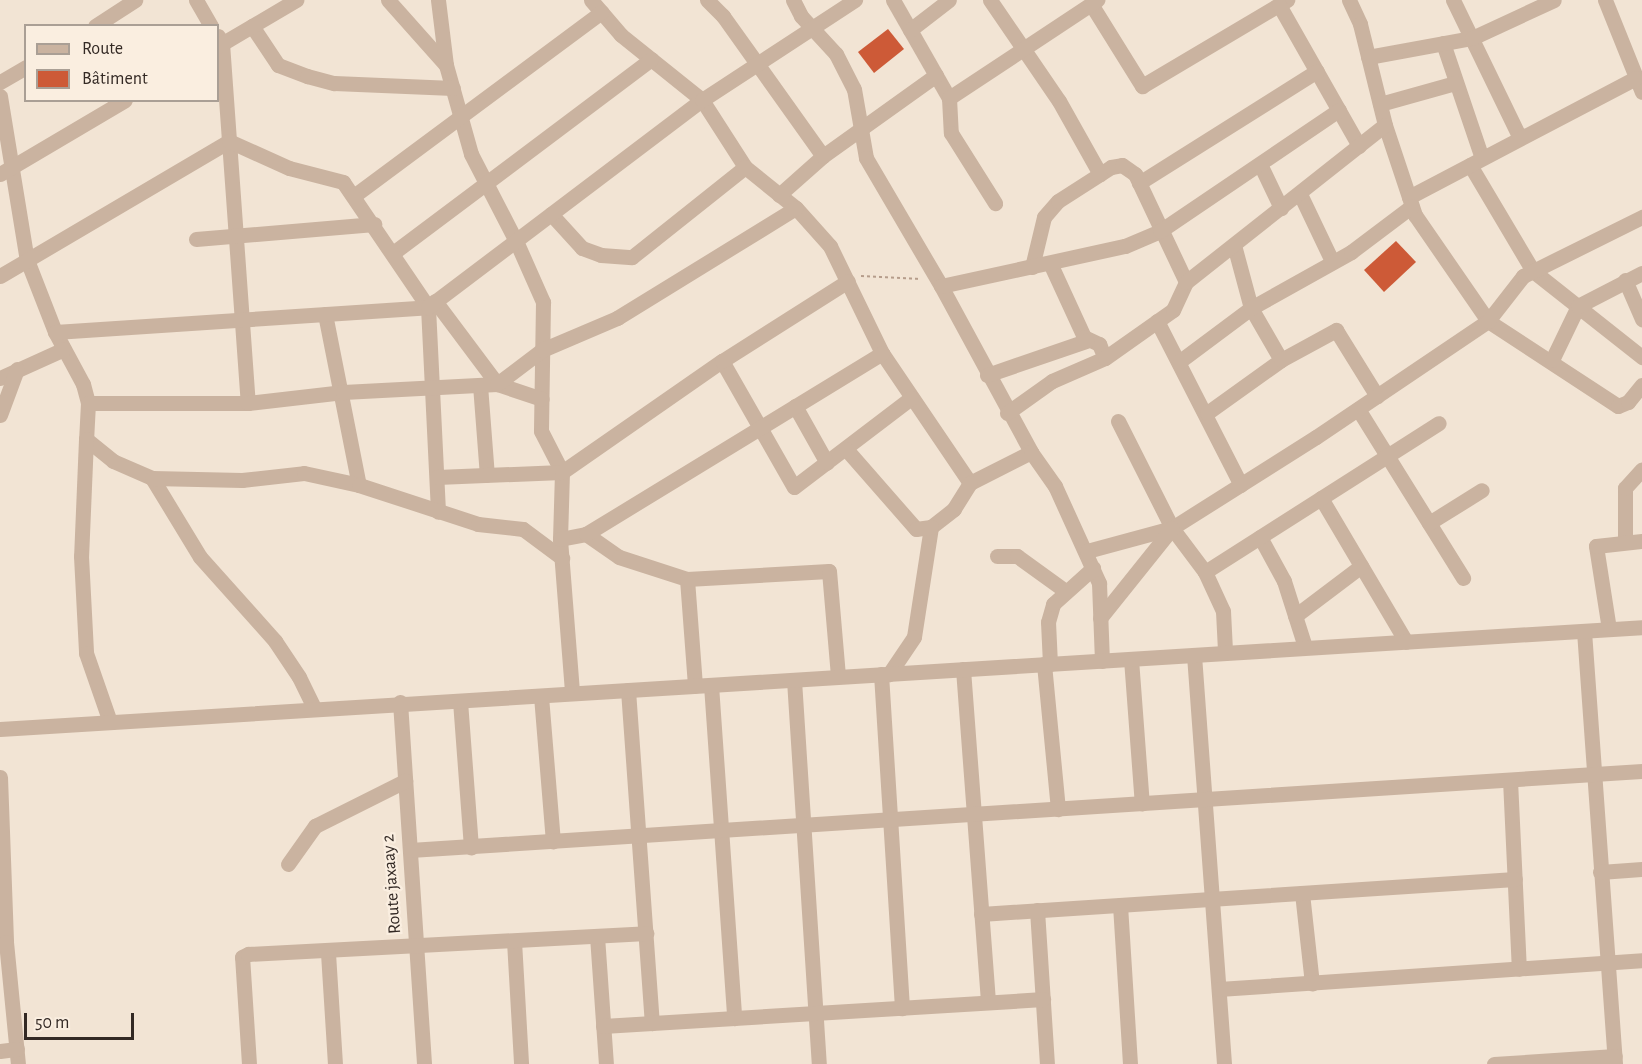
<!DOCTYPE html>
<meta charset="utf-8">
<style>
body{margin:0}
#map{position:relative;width:1642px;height:1064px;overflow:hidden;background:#f2e4d4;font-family:"Alegreya Sans",sans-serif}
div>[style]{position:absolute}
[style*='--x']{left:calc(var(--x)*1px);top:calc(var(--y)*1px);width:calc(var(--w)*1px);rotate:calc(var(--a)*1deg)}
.building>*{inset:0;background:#cd5a37}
.path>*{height:2px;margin-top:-1px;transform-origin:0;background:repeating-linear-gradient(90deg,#b69d8b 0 3px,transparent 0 6px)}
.minor>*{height:15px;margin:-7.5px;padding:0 7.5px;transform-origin:7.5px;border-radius:7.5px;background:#cab3a0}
span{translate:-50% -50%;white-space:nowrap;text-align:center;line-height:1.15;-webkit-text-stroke:4.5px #faeee0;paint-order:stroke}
.street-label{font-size:18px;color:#332924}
.legend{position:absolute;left:24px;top:24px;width:195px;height:78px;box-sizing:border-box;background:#faeee0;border:2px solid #aa9f95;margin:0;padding:8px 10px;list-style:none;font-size:18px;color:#332924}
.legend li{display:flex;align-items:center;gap:12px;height:30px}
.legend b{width:30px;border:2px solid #aa9f95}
.scale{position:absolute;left:24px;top:1013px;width:110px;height:27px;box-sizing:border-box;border:3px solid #332924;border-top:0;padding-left:8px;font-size:18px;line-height:21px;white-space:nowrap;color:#332924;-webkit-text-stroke:4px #faeee0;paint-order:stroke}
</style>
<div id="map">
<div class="building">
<i style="clip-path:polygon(888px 29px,904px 49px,874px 73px,858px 52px)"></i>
<i style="clip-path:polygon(1396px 241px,1416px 262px,1384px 292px,1364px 270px)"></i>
</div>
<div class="path">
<i style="--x:861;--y:276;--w:60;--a:2.9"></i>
</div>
<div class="minor">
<i style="--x:196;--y:0;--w:30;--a:60"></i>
<i style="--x:388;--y:0;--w:87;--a:48.3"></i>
<i style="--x:446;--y:65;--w:92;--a:74.3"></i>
<i style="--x:471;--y:154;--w:98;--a:62.7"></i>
<i style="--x:516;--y:241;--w:67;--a:66.1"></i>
<i style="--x:543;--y:302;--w:129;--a:90.9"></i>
<i style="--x:541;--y:431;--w:46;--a:62.9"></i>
<i style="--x:562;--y:472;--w:67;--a:91.7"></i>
<i style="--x:560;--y:539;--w:154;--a:85.5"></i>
<i style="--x:438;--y:0;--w:65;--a:83"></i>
<i style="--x:591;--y:0;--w:46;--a:49.4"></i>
<i style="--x:621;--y:35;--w:104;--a:38.7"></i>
<i style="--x:702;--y:100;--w:80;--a:57.3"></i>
<i style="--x:745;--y:167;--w:65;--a:38.8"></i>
<i style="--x:796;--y:208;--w:51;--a:48.2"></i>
<i style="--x:830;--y:246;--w:119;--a:64.1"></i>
<i style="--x:882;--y:353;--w:157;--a:55.9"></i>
<i style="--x:707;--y:0;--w:23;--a:45"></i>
<i style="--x:723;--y:16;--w:172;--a:54.5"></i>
<i style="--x:793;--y:0;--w:18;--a:63"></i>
<i style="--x:801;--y:16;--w:52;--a:47.4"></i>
<i style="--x:836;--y:54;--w:39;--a:63"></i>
<i style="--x:854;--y:89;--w:70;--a:80.1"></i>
<i style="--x:866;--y:158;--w:148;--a:59.6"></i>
<i style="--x:941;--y:286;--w:189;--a:61.5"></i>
<i style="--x:1031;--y:452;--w:68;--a:153.1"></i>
<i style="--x:970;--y:483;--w:31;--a:122"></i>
<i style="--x:954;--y:509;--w:29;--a:142"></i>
<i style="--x:931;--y:527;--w:111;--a:98.8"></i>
<i style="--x:914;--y:637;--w:45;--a:124"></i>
<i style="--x:893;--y:0;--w:113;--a:60.3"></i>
<i style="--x:949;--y:98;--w:35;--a:87"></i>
<i style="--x:951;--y:133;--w:83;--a:57.8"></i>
<i style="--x:990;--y:0;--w:122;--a:55.7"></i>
<i style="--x:1059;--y:101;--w:84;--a:60.7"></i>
<i style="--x:1349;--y:0;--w:26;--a:65"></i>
<i style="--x:1360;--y:24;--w:104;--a:76.1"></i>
<i style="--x:1385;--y:125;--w:95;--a:71.6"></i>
<i style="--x:1415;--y:215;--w:129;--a:55.4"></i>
<i style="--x:1488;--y:321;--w:155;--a:33.2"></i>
<i style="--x:1618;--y:406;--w:11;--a:-22"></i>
<i style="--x:1628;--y:402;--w:22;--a:-51"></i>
<i style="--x:1453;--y:0;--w:153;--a:64.1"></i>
<i style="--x:1605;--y:0;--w:99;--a:68.1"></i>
<i style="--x:1091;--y:4;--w:97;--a:58.1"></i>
<i style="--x:1142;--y:86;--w:169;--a:-30.7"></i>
<i style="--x:1279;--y:5;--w:162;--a:60.4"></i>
<i style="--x:95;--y:26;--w:48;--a:-33"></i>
<i style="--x:252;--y:26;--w:47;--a:56.3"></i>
<i style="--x:278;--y:65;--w:31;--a:21"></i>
<i style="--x:307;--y:76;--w:28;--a:15"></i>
<i style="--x:334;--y:83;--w:119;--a:2.4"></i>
<i style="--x:910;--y:30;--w:49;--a:-37.6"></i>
<i style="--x:218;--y:36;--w:8;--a:60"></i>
<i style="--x:222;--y:43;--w:361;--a:85.9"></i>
<i style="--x:1443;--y:43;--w:121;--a:71.3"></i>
<i style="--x:218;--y:46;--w:91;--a:-30.5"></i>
<i style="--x:1368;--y:57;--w:106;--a:-10.4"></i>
<i style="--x:1472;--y:38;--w:90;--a:-24.9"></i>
<i style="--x:0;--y:82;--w:30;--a:-30"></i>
<i style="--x:0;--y:96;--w:166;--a:80.7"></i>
<i style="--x:27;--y:260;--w:77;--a:68.7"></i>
<i style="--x:55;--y:332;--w:59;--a:61.7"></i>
<i style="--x:83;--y:384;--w:20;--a:75"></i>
<i style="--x:88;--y:403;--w:36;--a:93"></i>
<i style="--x:86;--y:439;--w:35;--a:39"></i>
<i style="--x:113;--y:461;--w:43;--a:23.6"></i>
<i style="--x:152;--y:478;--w:92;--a:58.7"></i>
<i style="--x:200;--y:557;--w:113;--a:48.2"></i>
<i style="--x:275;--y:641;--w:43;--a:56.3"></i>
<i style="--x:299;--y:677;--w:34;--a:64"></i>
<i style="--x:949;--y:98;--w:178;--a:-33.5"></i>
<i style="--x:1380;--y:104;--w:78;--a:-15.6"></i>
<i style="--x:1260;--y:164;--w:49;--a:64.5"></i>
<i style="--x:1470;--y:165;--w:123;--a:59.3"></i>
<i style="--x:1533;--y:271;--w:139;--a:38.3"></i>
<i style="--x:0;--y:174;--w:145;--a:-30.6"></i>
<i style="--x:1139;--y:183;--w:210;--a:-32.2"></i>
<i style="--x:1300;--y:194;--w:74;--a:64.5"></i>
<i style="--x:355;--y:195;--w:307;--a:-36.6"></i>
<i style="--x:779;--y:195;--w:59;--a:-41.6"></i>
<i style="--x:823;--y:156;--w:139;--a:-35.6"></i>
<i style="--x:1409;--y:197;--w:256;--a:-27.7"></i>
<i style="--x:551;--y:214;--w:46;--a:47.6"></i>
<i style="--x:582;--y:248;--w:20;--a:20"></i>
<i style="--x:601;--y:255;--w:31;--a:4"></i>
<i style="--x:632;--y:257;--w:144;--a:-38.5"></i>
<i style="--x:196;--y:239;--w:179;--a:-4.8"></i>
<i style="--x:1234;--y:245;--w:65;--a:74.9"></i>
<i style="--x:1251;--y:308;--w:60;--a:60"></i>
<i style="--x:393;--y:253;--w:323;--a:-36.9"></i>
<i style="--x:1050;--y:263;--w:81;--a:65.3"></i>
<i style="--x:1084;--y:337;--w:17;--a:25"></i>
<i style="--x:1099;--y:344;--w:15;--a:67"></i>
<i style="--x:1032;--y:267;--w:51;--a:-76.5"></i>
<i style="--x:1044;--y:217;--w:21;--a:-49"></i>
<i style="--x:1058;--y:201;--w:63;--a:-32.7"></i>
<i style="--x:1111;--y:167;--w:11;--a:-10"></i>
<i style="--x:1122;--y:165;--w:16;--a:35"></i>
<i style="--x:1135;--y:174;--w:119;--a:64.7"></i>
<i style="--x:0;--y:276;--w:266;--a:-30.5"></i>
<i style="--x:229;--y:141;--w:66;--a:24.2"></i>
<i style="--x:289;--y:168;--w:56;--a:14.5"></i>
<i style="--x:343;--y:182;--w:151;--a:55.8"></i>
<i style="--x:428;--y:307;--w:205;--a:87.2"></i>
<i style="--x:1625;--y:280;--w:43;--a:66.4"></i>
<i style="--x:941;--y:286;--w:188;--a:-12.3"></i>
<i style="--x:1125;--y:246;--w:38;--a:-23"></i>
<i style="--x:1160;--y:231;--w:216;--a:-34.1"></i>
<i style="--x:435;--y:301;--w:104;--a:53.2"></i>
<i style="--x:497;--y:384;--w:47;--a:18.4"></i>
<i style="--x:325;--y:314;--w:174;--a:78.8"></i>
<i style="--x:1157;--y:321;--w:184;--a:62.9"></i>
<i style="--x:55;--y:332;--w:374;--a:-3.8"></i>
<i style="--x:428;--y:307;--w:343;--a:-37.1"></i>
<i style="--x:702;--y:100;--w:183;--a:-33.2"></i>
<i style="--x:1552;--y:360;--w:60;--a:-64.3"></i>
<i style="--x:1578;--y:306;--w:72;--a:-27.3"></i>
<i style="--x:722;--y:361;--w:145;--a:60.3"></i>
<i style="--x:794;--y:487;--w:147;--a:-37.3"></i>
<i style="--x:1180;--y:361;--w:89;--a:-36.7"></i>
<i style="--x:1251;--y:308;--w:115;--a:-29.2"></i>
<i style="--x:1351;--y:252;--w:76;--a:-37"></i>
<i style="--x:987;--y:375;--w:105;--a:-19"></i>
<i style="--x:0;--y:378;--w:70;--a:-24.4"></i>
<i style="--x:480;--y:385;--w:90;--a:85.6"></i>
<i style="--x:88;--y:403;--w:160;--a:0"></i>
<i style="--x:248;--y:403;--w:96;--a:-6.6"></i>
<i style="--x:343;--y:392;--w:154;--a:-3"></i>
<i style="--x:497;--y:384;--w:56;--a:-37.1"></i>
<i style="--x:542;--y:350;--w:82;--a:-23.1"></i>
<i style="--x:617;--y:318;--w:210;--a:-31.6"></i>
<i style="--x:795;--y:406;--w:65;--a:60.7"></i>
<i style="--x:1358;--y:409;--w:199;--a:58.1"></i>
<i style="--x:1007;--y:413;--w:55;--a:-35.4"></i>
<i style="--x:1052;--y:381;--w:58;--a:-23.5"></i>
<i style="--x:1105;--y:358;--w:83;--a:-35.2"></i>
<i style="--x:1173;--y:310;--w:31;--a:-65"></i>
<i style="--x:1186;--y:282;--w:253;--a:-38.3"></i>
<i style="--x:1207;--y:413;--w:91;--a:-35.6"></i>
<i style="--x:1281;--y:360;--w:63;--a:-28.6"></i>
<i style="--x:1336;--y:330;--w:78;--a:58.2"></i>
<i style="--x:0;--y:415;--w:49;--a:-69.7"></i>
<i style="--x:1118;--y:421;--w:120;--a:63.2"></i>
<i style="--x:1172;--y:528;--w:55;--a:53.1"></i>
<i style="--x:1205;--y:572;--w:43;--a:65.2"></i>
<i style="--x:1223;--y:611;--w:40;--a:87.1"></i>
<i style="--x:86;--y:439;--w:117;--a:92.4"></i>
<i style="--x:81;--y:556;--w:97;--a:87"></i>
<i style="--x:86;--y:653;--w:73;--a:70.8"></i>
<i style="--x:846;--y:449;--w:106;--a:48.8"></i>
<i style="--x:916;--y:529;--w:15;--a:-8"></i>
<i style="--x:1031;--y:452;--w:42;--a:54.8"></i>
<i style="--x:1055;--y:486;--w:107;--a:65.6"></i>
<i style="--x:1099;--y:583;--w:78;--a:87.8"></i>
<i style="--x:437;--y:477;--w:125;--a:-2.3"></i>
<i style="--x:562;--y:472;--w:195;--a:-34.8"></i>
<i style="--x:722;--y:361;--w:149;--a:-32.4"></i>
<i style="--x:152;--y:478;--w:90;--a:1.3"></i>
<i style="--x:242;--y:480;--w:62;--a:-6.4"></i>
<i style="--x:304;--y:473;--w:56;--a:12.3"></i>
<i style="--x:359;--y:485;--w:125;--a:18.1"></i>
<i style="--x:478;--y:524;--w:45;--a:6.3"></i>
<i style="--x:523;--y:529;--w:49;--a:36.6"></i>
<i style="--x:1321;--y:498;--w:167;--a:59.4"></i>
<i style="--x:1429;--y:523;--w:62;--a:-31.9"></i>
<i style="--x:586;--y:534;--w:40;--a:34.9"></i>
<i style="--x:619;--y:557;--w:71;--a:17.9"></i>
<i style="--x:687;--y:579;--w:107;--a:85.7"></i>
<i style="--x:1260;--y:537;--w:50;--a:61.4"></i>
<i style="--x:1284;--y:581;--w:69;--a:72.3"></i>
<i style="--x:560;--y:539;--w:26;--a:-11"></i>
<i style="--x:586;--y:534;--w:347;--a:-31.4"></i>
<i style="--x:1625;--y:542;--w:54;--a:-90"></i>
<i style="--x:1625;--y:488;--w:25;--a:-48"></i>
<i style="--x:1087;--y:551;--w:88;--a:-15.1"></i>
<i style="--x:1172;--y:528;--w:170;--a:-32.3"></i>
<i style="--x:1316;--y:437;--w:207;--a:-34"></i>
<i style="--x:1488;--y:321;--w:57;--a:-52.1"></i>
<i style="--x:1523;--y:276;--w:133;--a:-26.4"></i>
<i style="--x:997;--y:556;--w:20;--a:0"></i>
<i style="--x:1017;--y:556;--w:58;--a:35.9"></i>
<i style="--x:1205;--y:572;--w:277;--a:-32.5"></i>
<i style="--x:687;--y:579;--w:142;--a:-3.2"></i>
<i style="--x:829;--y:571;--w:105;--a:85.1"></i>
<i style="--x:1295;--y:616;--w:83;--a:-37.1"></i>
<i style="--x:1100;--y:618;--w:115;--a:-51.3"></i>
<i style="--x:1609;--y:629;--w:84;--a:-98.9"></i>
<i style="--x:1596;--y:546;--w:46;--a:-6.2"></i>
<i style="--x:1584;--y:631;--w:434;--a:85.9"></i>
<i style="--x:1194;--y:655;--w:410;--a:85.8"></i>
<i style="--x:1131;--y:659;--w:145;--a:85.7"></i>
<i style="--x:1044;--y:664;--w:146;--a:84.5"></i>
<i style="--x:1050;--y:664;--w:42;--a:-92.7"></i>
<i style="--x:1048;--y:622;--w:19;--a:-74"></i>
<i style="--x:1053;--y:604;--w:54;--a:-42"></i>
<i style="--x:963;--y:669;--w:334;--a:85.7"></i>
<i style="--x:881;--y:674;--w:335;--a:86.4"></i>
<i style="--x:794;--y:680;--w:385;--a:86.3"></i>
<i style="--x:711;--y:685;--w:334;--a:86"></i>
<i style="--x:628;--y:690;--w:334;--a:85.9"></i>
<i style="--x:541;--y:696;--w:146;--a:85.3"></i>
<i style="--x:460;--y:701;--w:147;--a:85.7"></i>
<i style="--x:400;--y:702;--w:363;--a:86.2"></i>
<i style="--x:0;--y:729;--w:1645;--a:-3.55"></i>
<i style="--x:0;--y:777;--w:165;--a:87.9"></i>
<i style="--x:6;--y:942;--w:123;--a:84.4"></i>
<i style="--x:1510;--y:780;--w:189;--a:87.3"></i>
<i style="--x:410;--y:850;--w:1235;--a:-3.67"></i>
<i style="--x:288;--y:864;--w:47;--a:-54.6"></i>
<i style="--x:315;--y:826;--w:101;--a:-26.6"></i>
<i style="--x:1600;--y:872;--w:42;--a:-4.1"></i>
<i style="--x:1302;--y:893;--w:91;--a:83.7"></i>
<i style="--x:1120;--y:905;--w:159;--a:86.4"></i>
<i style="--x:1037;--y:910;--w:154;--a:86.3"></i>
<i style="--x:981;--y:914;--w:535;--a:-3.75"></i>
<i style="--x:597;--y:936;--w:128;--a:86"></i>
<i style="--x:514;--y:941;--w:123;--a:86.7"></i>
<i style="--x:328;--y:953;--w:111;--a:86.4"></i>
<i style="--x:1219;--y:989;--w:424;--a:-3.9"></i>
<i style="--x:603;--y:1026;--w:441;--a:-3.5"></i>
<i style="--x:0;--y:1051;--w:17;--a:-7"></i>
<i style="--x:249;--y:1064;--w:107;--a:-93.7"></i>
<i style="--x:242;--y:957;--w:7;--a:-27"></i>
<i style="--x:248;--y:954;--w:399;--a:-3"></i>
<i style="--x:1494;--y:1064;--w:121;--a:-3.8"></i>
</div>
<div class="street-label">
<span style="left:392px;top:884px;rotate:-94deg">Route jaxaay 2</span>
</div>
<ul class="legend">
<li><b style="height:8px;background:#cab3a0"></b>Route</li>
<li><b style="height:16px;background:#cd5a37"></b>Bâtiment</li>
</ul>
<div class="scale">50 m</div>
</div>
